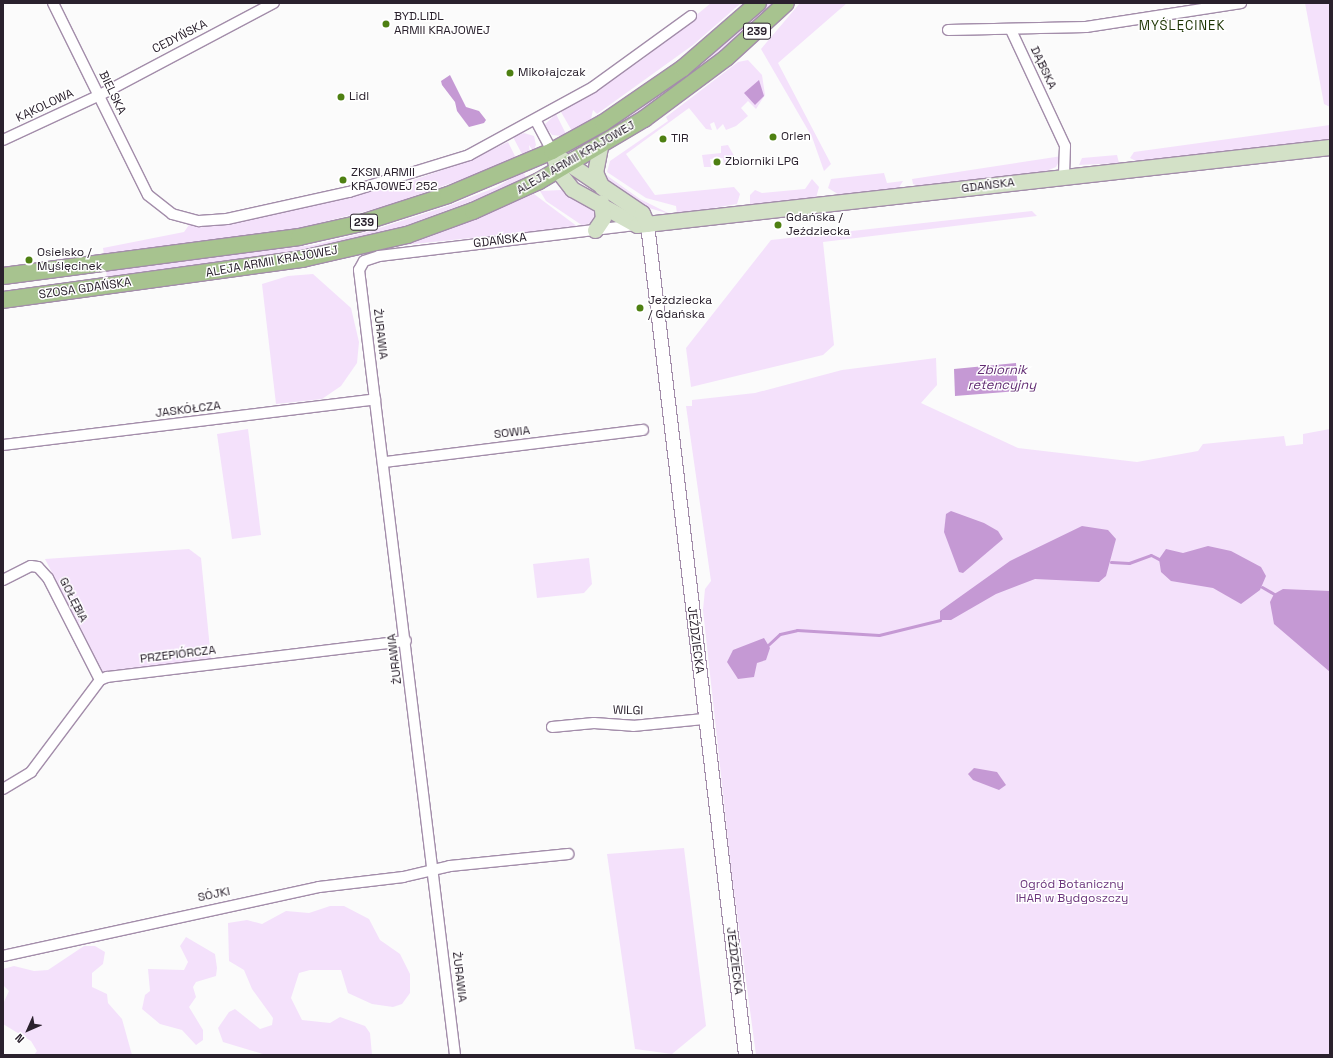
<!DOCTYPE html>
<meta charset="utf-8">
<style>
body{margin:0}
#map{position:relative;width:1333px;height:1058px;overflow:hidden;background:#fbfbfb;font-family:"Space Grotesk",sans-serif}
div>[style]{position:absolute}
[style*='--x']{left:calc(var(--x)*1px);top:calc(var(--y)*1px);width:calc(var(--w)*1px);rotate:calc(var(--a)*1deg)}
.green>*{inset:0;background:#f4e1fb}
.water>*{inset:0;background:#c599d4}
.stream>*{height:3px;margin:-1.5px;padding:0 1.5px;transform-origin:1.5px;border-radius:1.5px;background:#c599d4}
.roads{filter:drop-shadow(1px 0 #a38daa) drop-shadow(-1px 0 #a38daa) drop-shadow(0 1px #a38daa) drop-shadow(0 -1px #a38daa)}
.minor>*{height:10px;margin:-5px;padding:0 5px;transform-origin:5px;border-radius:5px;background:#fff}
.tertiary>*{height:13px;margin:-6.5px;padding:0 6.5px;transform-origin:6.5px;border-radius:6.5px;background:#fff}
.secondary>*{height:15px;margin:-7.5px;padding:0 7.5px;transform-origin:7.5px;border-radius:7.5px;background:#d3e1c7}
.primary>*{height:16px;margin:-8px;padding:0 8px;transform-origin:8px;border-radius:8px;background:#a7c38f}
.dots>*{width:11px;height:11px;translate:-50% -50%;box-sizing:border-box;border:2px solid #fff;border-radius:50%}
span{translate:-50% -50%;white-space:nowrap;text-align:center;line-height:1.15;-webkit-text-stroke:3px #fff;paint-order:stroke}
.shield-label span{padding:1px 3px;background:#fff;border:1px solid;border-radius:3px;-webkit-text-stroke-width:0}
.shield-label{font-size:11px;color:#2a212d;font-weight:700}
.poi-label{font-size:12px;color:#2a212d}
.left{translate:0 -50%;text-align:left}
.street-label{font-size:12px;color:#2a212d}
.park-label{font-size:12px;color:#6c367d}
.neighbourhood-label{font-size:13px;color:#1b3301;letter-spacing:1px}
.water-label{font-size:13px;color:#622c73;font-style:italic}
.frame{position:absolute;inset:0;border:4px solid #2a212d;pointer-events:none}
.north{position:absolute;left:8px;top:1010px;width:40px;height:40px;-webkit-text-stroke:3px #fff;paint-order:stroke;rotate:225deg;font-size:11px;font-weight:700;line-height:16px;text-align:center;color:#2a212d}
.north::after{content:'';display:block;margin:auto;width:14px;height:18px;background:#2a212d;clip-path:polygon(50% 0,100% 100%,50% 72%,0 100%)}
</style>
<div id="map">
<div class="green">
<i style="clip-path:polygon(711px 3px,741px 3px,693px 45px,597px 114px,593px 110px,591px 119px,572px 131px,561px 112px,643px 59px)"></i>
<i style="clip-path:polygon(768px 3px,778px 3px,685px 84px,583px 151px,580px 145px,633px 114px,707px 60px)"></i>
<i style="clip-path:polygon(800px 3px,847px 3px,778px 63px,831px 164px,824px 171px,812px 137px,761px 49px)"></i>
<i style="clip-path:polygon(1305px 3px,1330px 3px,1330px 107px,1324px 104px)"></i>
<i style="clip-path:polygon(748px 60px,762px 75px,765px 95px,756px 109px,748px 101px,741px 108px,748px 116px,736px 126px,726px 130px,723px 124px,717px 130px,714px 122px,710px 124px,712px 130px,706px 129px,689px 108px,626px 154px,655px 195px,734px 187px,740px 194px,737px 204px,677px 214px,676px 206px,646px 198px,607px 172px,610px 161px,668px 121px,666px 117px,738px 62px)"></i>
<i style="clip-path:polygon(556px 114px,566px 134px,562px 136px,552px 135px,544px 125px)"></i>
<i style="clip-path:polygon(1330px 125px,1330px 140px,1136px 161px,1130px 158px,1134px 152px)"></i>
<i style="clip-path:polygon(524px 133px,534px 136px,536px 145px,533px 151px,529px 145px,530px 153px,523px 156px,513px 137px)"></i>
<i style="clip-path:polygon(508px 142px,517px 160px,386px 206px,300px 228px,104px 255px,103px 248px,184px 232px,189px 225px,259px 218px,399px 185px,465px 162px)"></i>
<i style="clip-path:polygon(728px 145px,738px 163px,724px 165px,723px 158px,710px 159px,711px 167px,704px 167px,702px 155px,721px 153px,721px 146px)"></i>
<i style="clip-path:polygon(1117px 155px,1119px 163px,1079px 165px,1082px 158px)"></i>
<i style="clip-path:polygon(1062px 156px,1056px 167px,1046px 171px,923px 187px,913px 184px,912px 179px)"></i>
<i style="clip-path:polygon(523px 171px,527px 179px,499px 191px,383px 234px,327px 248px,107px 279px,106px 270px,314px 245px,367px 232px,448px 206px,497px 187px)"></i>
<i style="clip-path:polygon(602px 172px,640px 199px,670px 214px,645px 207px,608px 184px)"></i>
<i style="clip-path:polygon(884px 173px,887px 183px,903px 181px,898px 189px,841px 196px,828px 188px,831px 179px)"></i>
<i style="clip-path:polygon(812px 179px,819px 187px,816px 198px,750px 205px,750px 195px,755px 190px,762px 193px,805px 189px)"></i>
<i style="clip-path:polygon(561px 190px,592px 203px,596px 213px,590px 223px,583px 226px,546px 201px,540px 191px)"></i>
<i style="clip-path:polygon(534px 194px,578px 227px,404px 245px,429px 237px)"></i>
<i style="clip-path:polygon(1032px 211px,1037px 216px,823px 242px,834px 345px,823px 355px,691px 387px,686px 348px,771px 240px)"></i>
<i style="clip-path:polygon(313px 274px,351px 308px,359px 342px,357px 363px,341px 386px,322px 399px,276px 404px,262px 284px,288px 276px)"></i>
<i style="clip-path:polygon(936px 358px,937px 385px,921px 403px,1018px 448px,1137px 462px,1198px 451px,1203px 444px,1284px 436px,1286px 446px,1303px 444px,1303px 434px,1330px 429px,1330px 1055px,756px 1055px,732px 876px,703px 610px,705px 589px,711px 581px,686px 406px,692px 406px,692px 400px,755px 393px,842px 370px)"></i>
<i style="clip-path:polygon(248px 429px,261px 535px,232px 539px,217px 434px)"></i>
<i style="clip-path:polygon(189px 549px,201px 558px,211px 659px,103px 672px,45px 559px)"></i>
<i style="clip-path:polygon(589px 558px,592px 584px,584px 593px,537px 598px,533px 564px)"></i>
<i style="clip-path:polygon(684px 848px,706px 1026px,672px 1054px,635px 1049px,607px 854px)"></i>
<i style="clip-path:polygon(330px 906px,344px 906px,369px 919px,380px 940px,400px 954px,410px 974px,410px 993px,402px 1004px,393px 1007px,372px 1004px,348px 993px,341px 970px,310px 970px,299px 973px,291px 998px,302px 1020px,330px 1023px,340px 1017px,365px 1026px,370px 1033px,372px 1055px,266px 1055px,223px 1042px,218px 1028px,229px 1012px,235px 1009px,260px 1029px,272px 1025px,273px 1018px,252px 989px,244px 970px,229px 961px,228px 923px,247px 920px,262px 924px,286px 911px,309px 913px)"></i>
<i style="clip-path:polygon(186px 937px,215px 954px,217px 968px,216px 976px,196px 982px,193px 987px,196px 997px,189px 1007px,203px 1030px,203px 1040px,196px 1045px,182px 1030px,160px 1024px,142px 1009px,145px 995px,150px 991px,148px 969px,184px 970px,188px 962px,180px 946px)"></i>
<i style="clip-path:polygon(84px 946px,95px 946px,105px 952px,103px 964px,92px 973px,92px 987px,107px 994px,108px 1003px,122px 1019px,132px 1055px,34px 1055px,37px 1051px,31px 1041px,3px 1024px,3px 1004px,9px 991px,3px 985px,3px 969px,14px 966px,34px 971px,48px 970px)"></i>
</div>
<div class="water">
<i style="clip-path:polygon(450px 75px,466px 107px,479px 111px,486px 120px,484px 123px,469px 127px,457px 111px,455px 102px,442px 85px,441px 81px)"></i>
<i style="clip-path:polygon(759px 80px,764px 96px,755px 105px,744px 93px)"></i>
<i style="clip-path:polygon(1016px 363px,1018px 391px,955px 396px,954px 369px)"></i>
<i style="clip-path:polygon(951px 511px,984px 523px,998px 531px,1003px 539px,963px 573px,959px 572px,944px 532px,946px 514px)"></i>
<i style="clip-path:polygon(1082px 526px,1108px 530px,1116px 539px,1106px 576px,1099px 582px,1035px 579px,996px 594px,951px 620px,940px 620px,940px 611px,1010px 561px)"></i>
<i style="clip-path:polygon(1208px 546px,1231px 551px,1261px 567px,1266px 576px,1260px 590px,1241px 604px,1213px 588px,1171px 581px,1161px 572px,1159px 559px,1166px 549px,1183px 553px)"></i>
<i style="clip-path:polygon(1283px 589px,1330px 591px,1330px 672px,1274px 624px,1270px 602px,1274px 594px)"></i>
<i style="clip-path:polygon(764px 638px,770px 648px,766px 660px,757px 663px,754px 677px,738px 679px,727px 662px,733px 650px)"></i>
<i style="clip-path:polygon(974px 768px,997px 772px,1006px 785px,999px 790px,973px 780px,968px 774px)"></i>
</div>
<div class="stream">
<i style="--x:1111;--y:562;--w:18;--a:3"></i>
<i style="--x:1129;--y:563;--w:23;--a:-20"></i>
<i style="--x:1151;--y:555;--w:9;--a:27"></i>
<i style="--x:1262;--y:587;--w:14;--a:30"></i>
<i style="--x:768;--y:645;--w:16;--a:-43"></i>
<i style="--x:780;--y:634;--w:17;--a:-13"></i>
<i style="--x:797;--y:630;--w:82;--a:3.5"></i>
<i style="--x:879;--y:635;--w:63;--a:-13.8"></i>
</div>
<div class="roads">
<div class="minor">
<i style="--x:53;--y:3;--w:214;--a:63.7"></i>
<i style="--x:148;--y:195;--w:31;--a:38"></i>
<i style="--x:172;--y:214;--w:28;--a:15"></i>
<i style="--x:199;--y:221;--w:28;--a:-4"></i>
<i style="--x:227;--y:219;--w:125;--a:-12.5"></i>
<i style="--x:349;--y:192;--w:126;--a:-17.1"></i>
<i style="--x:469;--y:155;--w:141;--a:-28.7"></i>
<i style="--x:593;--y:87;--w:121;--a:-35.9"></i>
<i style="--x:948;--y:30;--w:138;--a:-1.2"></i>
<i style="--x:1086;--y:27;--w:157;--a:-8.8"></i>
<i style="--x:1011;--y:30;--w:128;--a:65"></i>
<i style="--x:1065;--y:146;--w:31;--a:92"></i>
<i style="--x:536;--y:121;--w:34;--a:62"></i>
<i style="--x:3;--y:140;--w:105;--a:-24.9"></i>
<i style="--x:98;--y:96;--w:199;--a:-27.9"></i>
<i style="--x:3;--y:445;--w:375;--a:-7"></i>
<i style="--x:385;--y:462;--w:260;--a:-7.1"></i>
<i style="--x:3;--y:580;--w:31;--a:-27"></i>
<i style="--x:31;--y:566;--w:7;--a:8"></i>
<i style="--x:38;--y:567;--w:15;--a:48"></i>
<i style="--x:48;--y:578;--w:114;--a:63"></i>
<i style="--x:552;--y:727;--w:42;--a:-5.4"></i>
<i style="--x:594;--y:723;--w:39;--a:4"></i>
<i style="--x:633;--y:726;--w:71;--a:-5.6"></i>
<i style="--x:3;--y:789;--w:33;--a:-31"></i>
<i style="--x:31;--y:772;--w:115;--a:-53.1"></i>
<i style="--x:100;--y:680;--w:8;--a:-23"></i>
<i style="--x:107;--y:677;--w:301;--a:-6.9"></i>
<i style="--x:3;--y:956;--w:323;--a:-12.3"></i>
<i style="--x:319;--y:887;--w:85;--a:-6.8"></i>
<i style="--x:403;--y:877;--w:48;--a:-13.2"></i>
<i style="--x:450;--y:866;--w:119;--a:-5.8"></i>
<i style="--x:455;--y:1055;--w:791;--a:-96.97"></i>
<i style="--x:359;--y:270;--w:10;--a:-61"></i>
<i style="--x:364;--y:261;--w:16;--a:-18"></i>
<i style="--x:379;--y:256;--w:260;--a:-6.9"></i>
</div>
<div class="tertiary">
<i style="--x:647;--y:224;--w:837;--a:83.27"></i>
</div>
<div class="secondary">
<i style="--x:600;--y:147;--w:25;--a:101"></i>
<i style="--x:595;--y:172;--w:17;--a:66"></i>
<i style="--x:552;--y:151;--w:21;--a:73"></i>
<i style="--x:558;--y:171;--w:23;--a:52"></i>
<i style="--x:572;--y:189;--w:74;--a:29"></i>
<i style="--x:637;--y:225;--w:697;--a:-6.42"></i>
<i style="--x:559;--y:157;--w:100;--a:34"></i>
<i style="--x:642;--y:213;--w:12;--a:66"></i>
<i style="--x:595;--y:230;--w:14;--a:-56"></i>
<i style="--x:603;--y:218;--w:16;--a:-97"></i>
</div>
<div class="primary">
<i style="--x:3;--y:276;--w:299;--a:-7.5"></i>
<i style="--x:299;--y:237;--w:64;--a:-12.7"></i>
<i style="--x:361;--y:223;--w:91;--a:-17.8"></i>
<i style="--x:448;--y:195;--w:113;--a:-22.9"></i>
<i style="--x:552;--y:151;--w:58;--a:-28.8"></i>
<i style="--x:603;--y:123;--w:97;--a:-34.5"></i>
<i style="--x:683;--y:68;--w:99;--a:-40.9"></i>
<i style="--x:3;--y:300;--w:302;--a:-7.8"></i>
<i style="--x:302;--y:259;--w:108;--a:-12.9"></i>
<i style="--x:407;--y:235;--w:70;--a:-20"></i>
<i style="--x:473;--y:211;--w:72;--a:-24.4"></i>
<i style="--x:539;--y:181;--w:122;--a:-30.6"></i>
<i style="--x:644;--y:119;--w:102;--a:-36.6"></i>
<i style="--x:726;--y:58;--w:81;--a:-42.5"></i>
</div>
</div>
<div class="dots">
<i style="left:386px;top:24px;background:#4e8012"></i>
<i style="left:510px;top:73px;background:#4e8012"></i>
<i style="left:341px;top:97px;background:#4e8012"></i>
<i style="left:773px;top:137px;background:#4e8012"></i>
<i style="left:663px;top:139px;background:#4e8012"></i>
<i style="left:717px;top:162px;background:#4e8012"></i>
<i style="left:343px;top:180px;background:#4e8012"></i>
<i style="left:778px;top:225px;background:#4e8012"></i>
<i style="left:29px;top:260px;background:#4e8012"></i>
<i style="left:640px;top:308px;background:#4e8012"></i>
</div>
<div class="shield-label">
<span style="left:757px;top:31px">239</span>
<span style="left:364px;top:222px">239</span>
</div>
<div class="poi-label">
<span class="left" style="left:394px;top:24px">BYD.LIDL<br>ARMII KRAJOWEJ</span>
<span class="left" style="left:518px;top:73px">Mikołajczak</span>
<span class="left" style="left:349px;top:97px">Lidl</span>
<span class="left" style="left:781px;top:137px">Orlen</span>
<span class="left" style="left:671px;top:139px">TIR</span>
<span class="left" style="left:725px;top:162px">Zbiorniki LPG</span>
<span class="left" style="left:351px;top:180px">ZKSN ARMII<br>KRAJOWEJ 252</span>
<span class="left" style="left:786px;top:225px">Gdańska /<br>Jeździecka</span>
<span class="left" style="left:37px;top:260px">Osielsko /<br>Myślęcinek</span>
<span class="left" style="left:648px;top:308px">Jeździecka<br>/ Gdańska</span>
</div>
<div class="street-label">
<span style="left:180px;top:37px;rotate:-27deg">CEDYŃSKA</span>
<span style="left:1043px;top:68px;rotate:65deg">DĄBSKA</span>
<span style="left:112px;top:93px;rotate:64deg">BIELSKA</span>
<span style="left:45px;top:106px;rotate:-25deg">KĄKOLOWA</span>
<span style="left:576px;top:158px;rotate:-30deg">ALEJA ARMII KRAJOWEJ</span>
<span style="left:988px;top:186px;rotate:-7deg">GDAŃSKA</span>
<span style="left:500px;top:241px;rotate:-7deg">GDAŃSKA</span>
<span style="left:272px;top:262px;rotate:-10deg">ALEJA ARMII KRAJOWEJ</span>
<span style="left:85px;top:289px;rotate:-8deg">SZOSA GDAŃSKA</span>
<span style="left:380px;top:334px;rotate:83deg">ŻURAWIA</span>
<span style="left:188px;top:410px;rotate:-7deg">JASKÓŁCZA</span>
<span style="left:512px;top:433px;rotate:-7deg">SOWIA</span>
<span style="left:73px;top:600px;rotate:63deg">GOŁĘBIA</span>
<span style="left:695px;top:640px;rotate:83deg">JEŹDZIECKA</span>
<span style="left:178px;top:655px;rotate:-7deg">PRZEPIÓRCZA</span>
<span style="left:395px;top:659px;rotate:-97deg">ŻURAWIA</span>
<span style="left:628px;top:711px;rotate:1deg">WILGI</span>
<span style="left:214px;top:895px;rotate:-12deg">SÓJKI</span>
<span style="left:734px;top:961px;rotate:83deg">JEŹDZIECKA</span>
<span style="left:459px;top:977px;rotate:83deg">ŻURAWIA</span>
</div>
<div class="park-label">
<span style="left:1072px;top:892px">Ogród Botaniczny<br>IHAR w Bydgoszczy</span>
</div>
<div class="neighbourhood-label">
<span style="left:1182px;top:26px">MYŚLĘCINEK</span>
</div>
<div class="water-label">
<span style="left:1002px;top:378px">Zbiornik<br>retencyjny</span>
</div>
<div class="frame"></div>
<div class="north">N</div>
</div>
